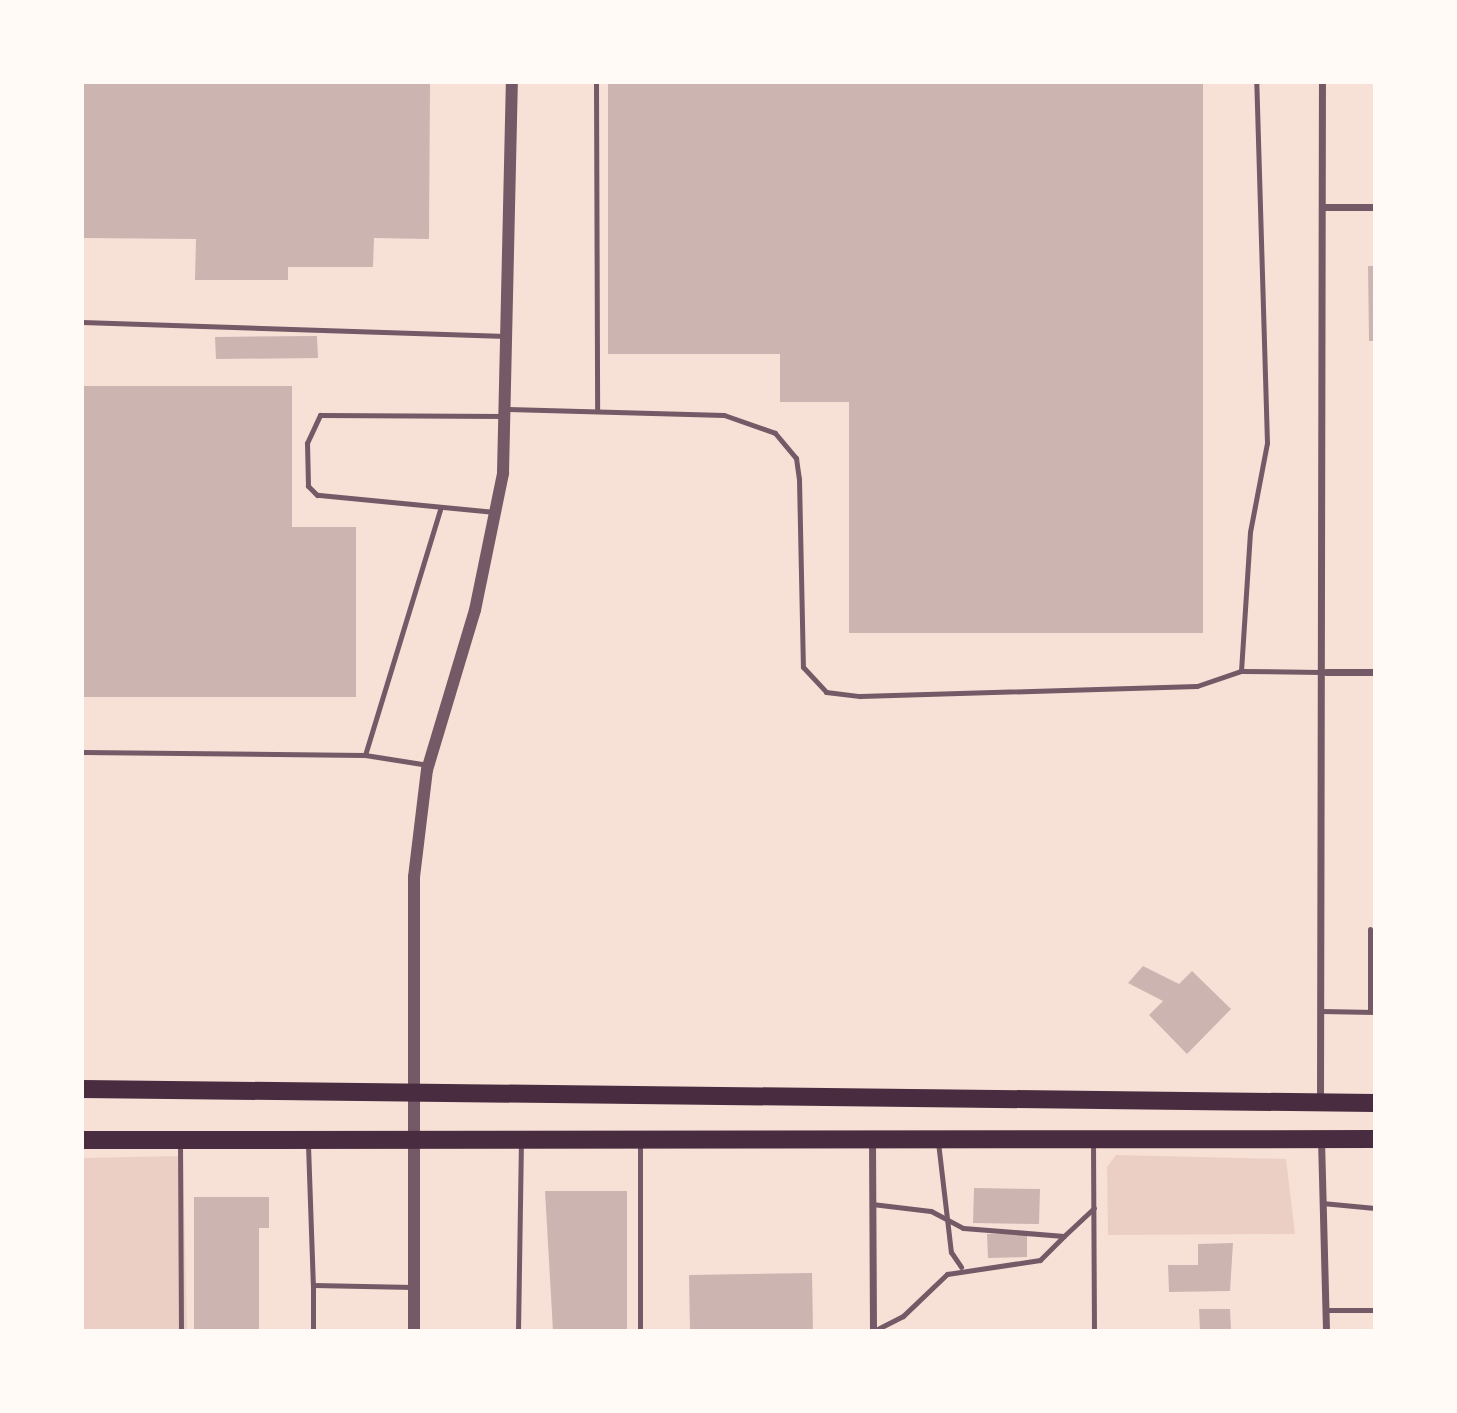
<!DOCTYPE html>
<style>
body{margin:0}
#map{position:relative;width:1457px;height:1413px;overflow:hidden;background:#f7e1d7;font-family:Lora,serif}
div>[style]{position:absolute}
[style*='--x']{left:calc(var(--x)*1px);top:calc(var(--y)*1px);width:calc(var(--w)*1px);rotate:calc(var(--a)*1deg)}
.green>*{inset:0;background:#ebcfc5}
.building>*{inset:0;background:#ccb4b1}
.service>*{height:5px;margin:-2.5px;padding:0 2.5px;transform-origin:2.5px;border-radius:2.5px;background:#755966}
.minor>*{height:7px;margin:-3.5px;padding:0 3.5px;transform-origin:3.5px;border-radius:3.5px;background:#755966}
.tertiary>*{height:12px;margin:-6px;padding:0 6px;transform-origin:6px;border-radius:6px;background:#755966}
.primary>*{height:18px;margin:-9px;padding:0 9px;transform-origin:9px;border-radius:9px;background:#4a2c40}
span{translate:-50% -50%;white-space:nowrap;text-align:center;line-height:1.15;-webkit-text-stroke:6px #fffaf5;paint-order:stroke}
.frame{position:absolute;inset:0;border:84px solid #fffaf5;pointer-events:none}
</style>
<div id="map">
<div class="green">
<i style="clip-path:polygon(1116px 1155px,1286px 1159px,1295px 1234px,1108px 1235px,1107px 1167px)"></i>
<i style="clip-path:polygon(183px 1156px,187px 1331px,82px 1331px,82px 1158px)"></i>
</div>
<div class="building">
<i style="clip-path:polygon(82px 82px,430px 82px,429px 239px,374px 238px,373px 267px,288px 267px,288px 280px,195px 280px,196px 239px,82px 238px)"></i>
<i style="clip-path:polygon(608px 82px,1203px 82px,1203px 633px,849px 633px,849px 402px,780px 402px,780px 354px,608px 354px)"></i>
<i style="clip-path:polygon(1368px 266px,1375px 266px,1375px 341px,1369px 341px)"></i>
<i style="clip-path:polygon(317px 336px,318px 358px,216px 359px,215px 337px)"></i>
<i style="clip-path:polygon(82px 386px,292px 386px,292px 527px,356px 527px,356px 697px,82px 697px)"></i>
<i style="clip-path:polygon(1143px 966px,1179px 984px,1192px 971px,1231px 1009px,1187px 1054px,1149px 1015px,1163px 1001px,1128px 983px)"></i>
<i style="clip-path:polygon(974px 1188px,1040px 1189px,1039px 1224px,973px 1223px)"></i>
<i style="clip-path:polygon(545px 1191px,627px 1191px,627px 1331px,553px 1331px)"></i>
<i style="clip-path:polygon(194px 1197px,269px 1197px,269px 1228px,259px 1228px,259px 1331px,194px 1331px)"></i>
<i style="clip-path:polygon(1027px 1233px,1027px 1257px,988px 1258px,987px 1234px)"></i>
<i style="clip-path:polygon(1233px 1243px,1230px 1291px,1169px 1292px,1168px 1265px,1198px 1265px,1198px 1244px)"></i>
<i style="clip-path:polygon(812px 1273px,813px 1331px,690px 1331px,689px 1275px)"></i>
<i style="clip-path:polygon(1199px 1309px,1230px 1309px,1231px 1331px,1200px 1331px)"></i>
</div>
<div class="service">
<i style="--x:596;--y:82;--w:329;--a:89.8"></i>
<i style="--x:82;--y:322;--w:424;--a:1.9"></i>
<i style="--x:508;--y:409;--w:216;--a:1.6"></i>
<i style="--x:724;--y:415;--w:54;--a:19.4"></i>
<i style="--x:775;--y:433;--w:33;--a:50"></i>
<i style="--x:796;--y:458;--w:21;--a:82"></i>
<i style="--x:799;--y:479;--w:188;--a:88.8"></i>
<i style="--x:803;--y:667;--w:34;--a:47"></i>
<i style="--x:826;--y:692;--w:34;--a:7"></i>
<i style="--x:860;--y:696;--w:337;--a:-1.7"></i>
<i style="--x:1197;--y:686;--w:46;--a:-18.8"></i>
<i style="--x:1241;--y:671;--w:80;--a:0.7"></i>
<i style="--x:495;--y:512;--w:179;--a:-174.5"></i>
<i style="--x:317;--y:495;--w:13;--a:-135"></i>
<i style="--x:308;--y:486;--w:43;--a:-91.3"></i>
<i style="--x:307;--y:443;--w:31;--a:-65"></i>
<i style="--x:320;--y:415;--w:184;--a:0.3"></i>
<i style="--x:1241;--y:671;--w:139;--a:-86.3"></i>
<i style="--x:1250;--y:532;--w:91;--a:-79.2"></i>
<i style="--x:1267;--y:443;--w:361;--a:-91.7"></i>
<i style="--x:82;--y:752;--w:283;--a:0.6"></i>
<i style="--x:365;--y:755;--w:64;--a:9"></i>
<i style="--x:365;--y:755;--w:257;--a:-73"></i>
<i style="--x:1321;--y:1011;--w:54;--a:1.1"></i>
<i style="--x:1370;--y:1011;--w:82;--a:-90"></i>
<i style="--x:180;--y:1141;--w:190;--a:89.7"></i>
<i style="--x:1093;--y:1141;--w:190;--a:89.7"></i>
<i style="--x:938;--y:1142;--w:111;--a:83.3"></i>
<i style="--x:951;--y:1252;--w:18;--a:56"></i>
<i style="--x:308;--y:1145;--w:140;--a:88"></i>
<i style="--x:1322;--y:1203;--w:53;--a:5.4"></i>
<i style="--x:872;--y:1204;--w:59;--a:6.8"></i>
<i style="--x:931;--y:1211;--w:36;--a:28"></i>
<i style="--x:963;--y:1228;--w:101;--a:4.5"></i>
<i style="--x:1064;--y:1236;--w:34;--a:135"></i>
<i style="--x:1040;--y:1260;--w:94;--a:171.4"></i>
<i style="--x:947;--y:1274;--w:61;--a:136.3"></i>
<i style="--x:903;--y:1316;--w:34;--a:153"></i>
<i style="--x:1064;--y:1236;--w:41;--a:-43"></i>
<i style="--x:1325;--y:1310;--w:50;--a:0"></i>
<i style="--x:313;--y:1331;--w:46;--a:-90"></i>
<i style="--x:313;--y:1285;--w:100;--a:1.1"></i>
<i style="--x:518;--y:1331;--w:187;--a:-89.1"></i>
<i style="--x:640;--y:1331;--w:189;--a:-90"></i>
</div>
<div class="minor">
<i style="--x:1323;--y:207;--w:52;--a:0"></i>
<i style="--x:1326;--y:672;--w:49;--a:0"></i>
<i style="--x:1320;--y:1102;--w:1020;--a:-89.89"></i>
<i style="--x:872;--y:1139;--w:192;--a:89.7"></i>
<i style="--x:1321;--y:1139;--w:192;--a:88.5"></i>
</div>
<div class="tertiary">
<i style="--x:414;--y:1331;--w:454;--a:-90"></i>
<i style="--x:414;--y:877;--w:108;--a:-83.1"></i>
<i style="--x:427;--y:770;--w:167;--a:-73.3"></i>
<i style="--x:475;--y:610;--w:140;--a:-78.4"></i>
<i style="--x:503;--y:473;--w:391;--a:-88.7"></i>
</div>
<div class="primary">
<i style="--x:82;--y:1089;--w:1293;--a:0.62"></i>
<i style="--x:82;--y:1140;--w:1293;--a:-0.04"></i>
</div>
<div class="frame"></div>
</div>
